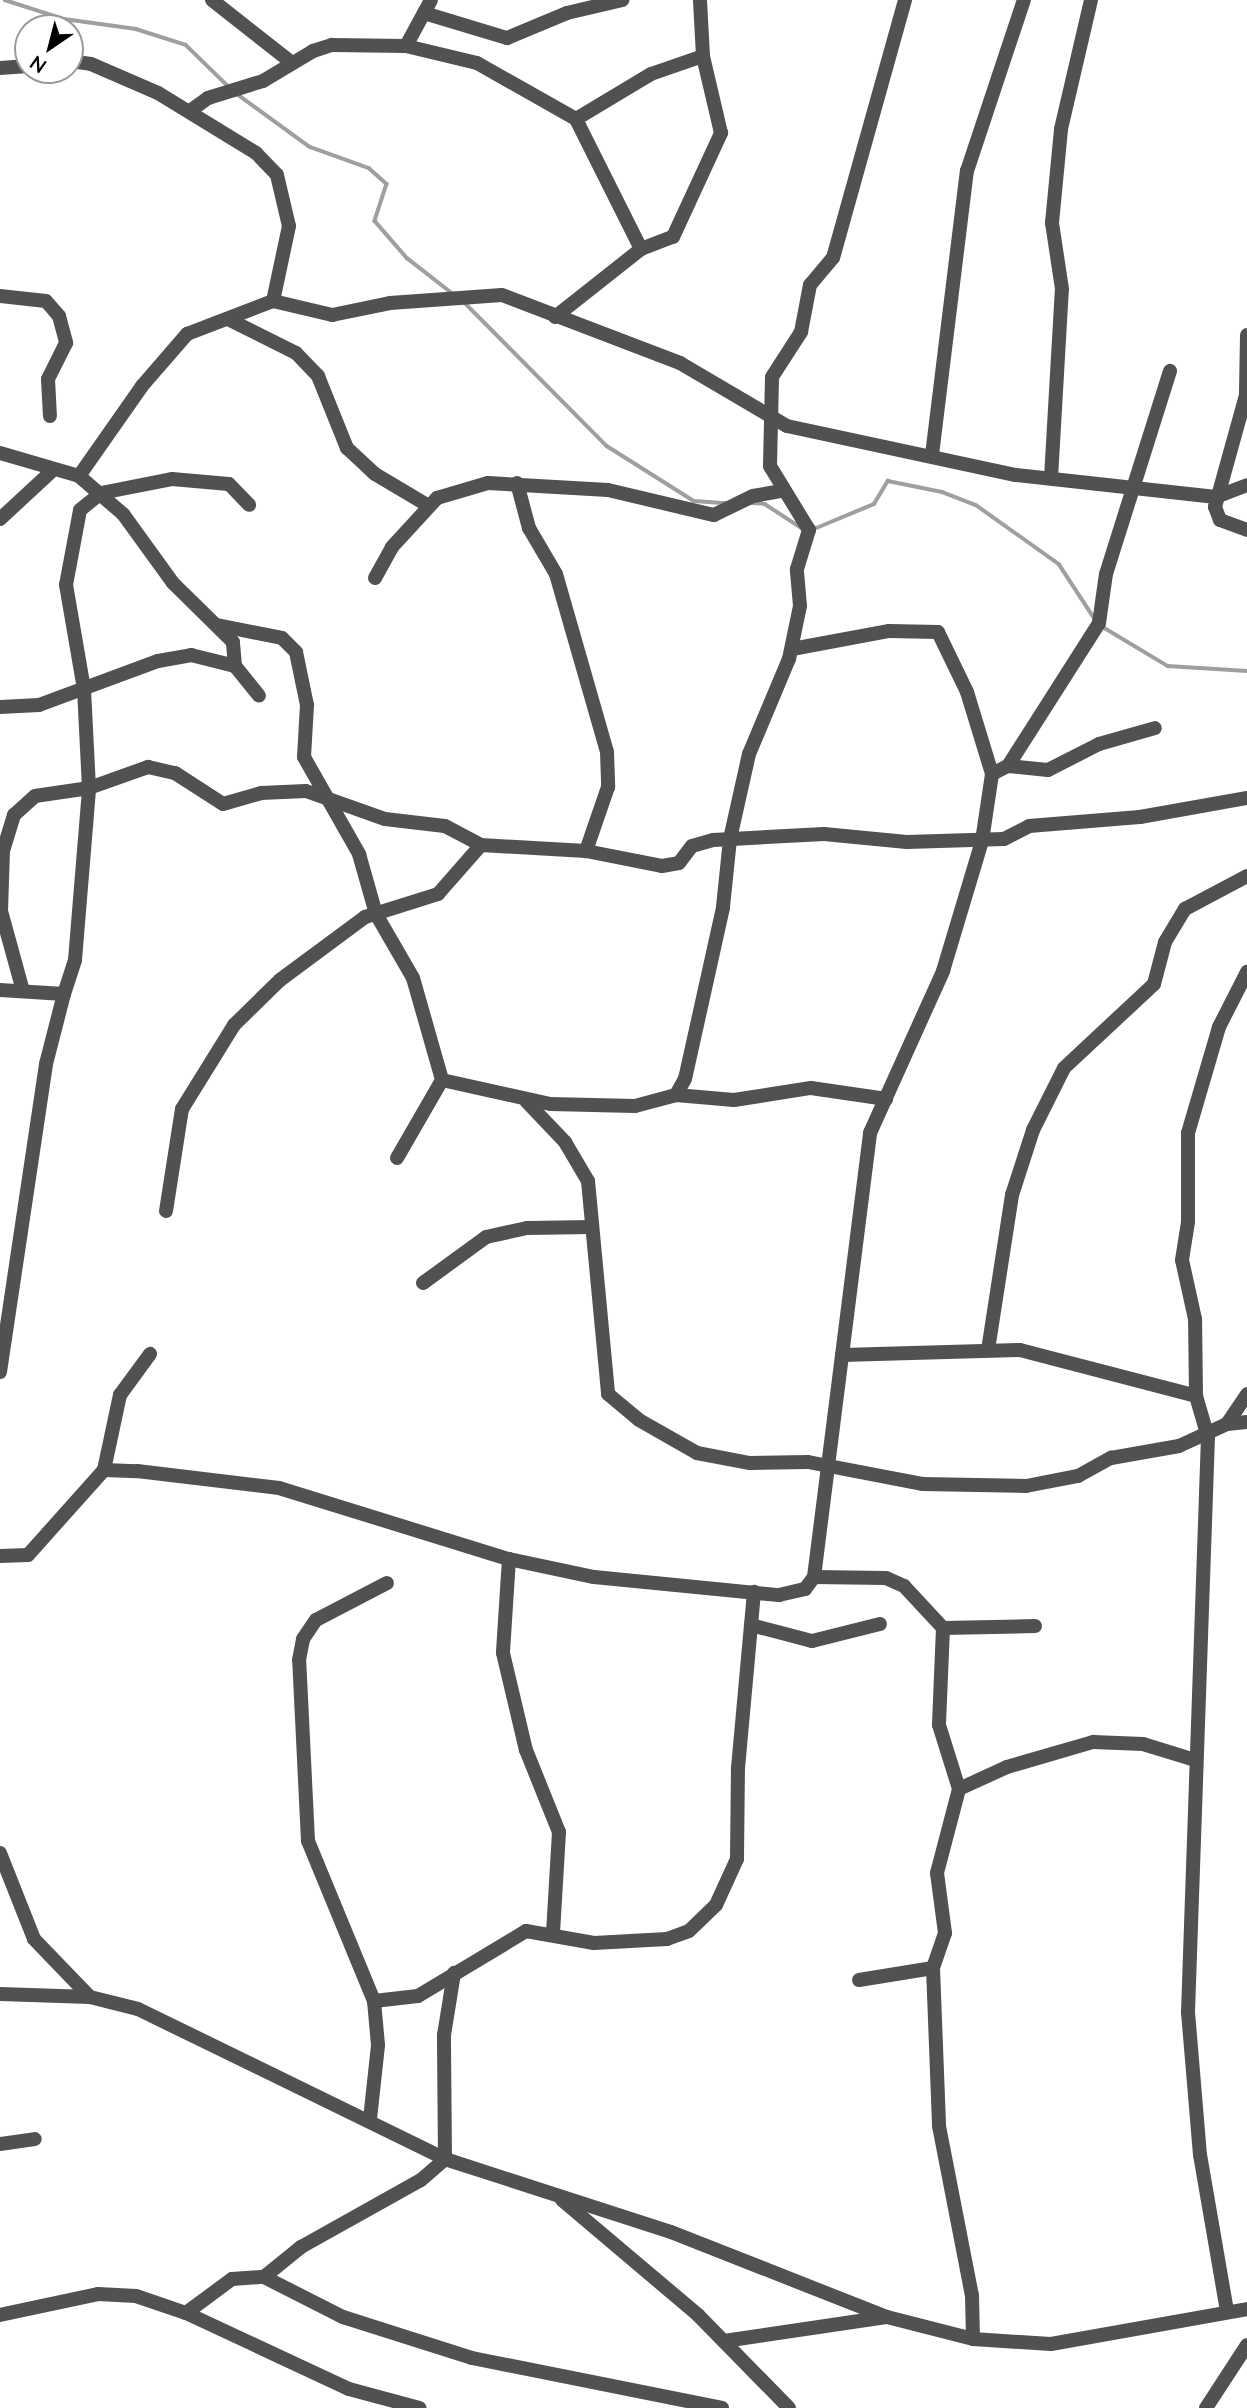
<!DOCTYPE html>
<style>
body{margin:0}
#map{position:relative;width:1247px;height:2408px;overflow:hidden;background:#fff;font-family:Lato,sans-serif}
div>[style]{position:absolute}
[style*='--x']{left:calc(var(--x)*1px);top:calc(var(--y)*1px);width:calc(var(--w)*1px);rotate:calc(var(--a)*1deg)}
.stream>*{height:3.5px;margin:-1.75px;padding:0 1.75px;transform-origin:1.75px;border-radius:1.75px;background:#9f9f9f}
.minor>*{height:14px;margin:-7px;padding:0 7px;transform-origin:7px;border-radius:7px;background:#515151}
span{translate:-50% -50%;white-space:nowrap;text-align:center;line-height:1.15;-webkit-text-stroke:7px #fff;paint-order:stroke}
.north{position:absolute;left:14px;top:14px;width:70px;height:70px;box-sizing:border-box;background:#fff;border:2px solid #999;border-radius:50%;rotate:215deg;font-size:19px;font-weight:700;line-height:28px;text-align:center;color:#000}
.north::after{content:'';display:block;margin:auto;width:24px;height:32px;background:#000;clip-path:polygon(50% 0,100% 100%,50% 72%,0 100%)}
</style>
<div id="map">
<div class="stream">
<i style="--x:5;--y:0;--w:62;--a:17.9"></i>
<i style="--x:64;--y:19;--w:73;--a:7.9"></i>
<i style="--x:136;--y:29;--w:52;--a:17.7"></i>
<i style="--x:186;--y:45;--w:60;--a:44.3"></i>
<i style="--x:237;--y:94;--w:90;--a:36"></i>
<i style="--x:310;--y:147;--w:63;--a:19.6"></i>
<i style="--x:369;--y:168;--w:24;--a:42"></i>
<i style="--x:387;--y:184;--w:39;--a:108"></i>
<i style="--x:375;--y:221;--w:49;--a:49.1"></i>
<i style="--x:407;--y:258;--w:57;--a:37.9"></i>
<i style="--x:464;--y:302;--w:203;--a:45.2"></i>
<i style="--x:607;--y:446;--w:103;--a:32.3"></i>
<i style="--x:694;--y:501;--w:32;--a:4"></i>
<i style="--x:752;--y:503;--w:13;--a:4"></i>
<i style="--x:765;--y:504;--w:45;--a:33.3"></i>
<i style="--x:814;--y:529;--w:65;--a:-22.6"></i>
<i style="--x:874;--y:504;--w:27;--a:-59"></i>
<i style="--x:888;--y:481;--w:55;--a:11.5"></i>
<i style="--x:942;--y:492;--w:36;--a:21"></i>
<i style="--x:976;--y:505;--w:102;--a:35.4"></i>
<i style="--x:1059;--y:564;--w:66;--a:56.8"></i>
<i style="--x:1103;--y:627;--w:76;--a:31"></i>
<i style="--x:1168;--y:666;--w:79;--a:3.6"></i>
</div>
<div class="minor">
<i style="--x:212;--y:0;--w:102;--a:38.2"></i>
<i style="--x:424;--y:13;--w:87;--a:16.8"></i>
<i style="--x:507;--y:38;--w:65;--a:-22.6"></i>
<i style="--x:567;--y:13;--w:57;--a:-13.3"></i>
<i style="--x:406;--y:46;--w:73;--a:13.5"></i>
<i style="--x:477;--y:63;--w:114;--a:29.5"></i>
<i style="--x:576;--y:119;--w:87;--a:-31"></i>
<i style="--x:651;--y:74;--w:55;--a:-19.1"></i>
<i style="--x:70;--y:61;--w:21;--a:8"></i>
<i style="--x:91;--y:64;--w:73;--a:23.4"></i>
<i style="--x:158;--y:93;--w:115;--a:31.5"></i>
<i style="--x:256;--y:153;--w:30;--a:46"></i>
<i style="--x:277;--y:175;--w:52;--a:76.8"></i>
<i style="--x:289;--y:226;--w:77;--a:102"></i>
<i style="--x:0;--y:68;--w:28;--a:-4"></i>
<i style="--x:190;--y:111;--w:22;--a:-36"></i>
<i style="--x:208;--y:98;--w:58;--a:-17.2"></i>
<i style="--x:263;--y:81;--w:58;--a:-31"></i>
<i style="--x:313;--y:51;--w:20;--a:-18"></i>
<i style="--x:332;--y:45;--w:74;--a:0.8"></i>
<i style="--x:406;--y:46;--w:52;--a:-61.5"></i>
<i style="--x:641;--y:249;--w:34;--a:-21"></i>
<i style="--x:673;--y:237;--w:115;--a:-65.2"></i>
<i style="--x:721;--y:133;--w:79;--a:-103.2"></i>
<i style="--x:703;--y:56;--w:56;--a:-93.1"></i>
<i style="--x:0;--y:296;--w:46;--a:6.2"></i>
<i style="--x:46;--y:301;--w:20;--a:49"></i>
<i style="--x:59;--y:316;--w:28;--a:75"></i>
<i style="--x:66;--y:343;--w:40;--a:116.6"></i>
<i style="--x:48;--y:379;--w:37;--a:87"></i>
<i style="--x:555;--y:317;--w:110;--a:-38.3"></i>
<i style="--x:641;--y:249;--w:145;--a:-116.6"></i>
<i style="--x:228;--y:319;--w:76;--a:26.6"></i>
<i style="--x:296;--y:353;--w:32;--a:46"></i>
<i style="--x:318;--y:376;--w:78;--a:68.1"></i>
<i style="--x:347;--y:448;--w:38;--a:43"></i>
<i style="--x:375;--y:474;--w:63;--a:30.7"></i>
<i style="--x:1247;--y:335;--w:60;--a:91"></i>
<i style="--x:1246;--y:395;--w:116;--a:105.5"></i>
<i style="--x:1215;--y:507;--w:14;--a:69"></i>
<i style="--x:1220;--y:520;--w:29;--a:20"></i>
<i style="--x:0;--y:453;--w:82;--a:16.2"></i>
<i style="--x:932;--y:455;--w:286;--a:-83"></i>
<i style="--x:967;--y:171;--w:180;--a:-71.6"></i>
<i style="--x:1051;--y:478;--w:189;--a:-86.7"></i>
<i style="--x:1062;--y:289;--w:67;--a:-98.6"></i>
<i style="--x:1052;--y:223;--w:94;--a:-84.5"></i>
<i style="--x:1061;--y:129;--w:132;--a:-76.9"></i>
<i style="--x:517;--y:483;--w:47;--a:75.1"></i>
<i style="--x:529;--y:528;--w:53;--a:59.6"></i>
<i style="--x:556;--y:574;--w:185;--a:74"></i>
<i style="--x:607;--y:752;--w:35;--a:88"></i>
<i style="--x:608;--y:787;--w:68;--a:109"></i>
<i style="--x:0;--y:519;--w:69;--a:-42.7"></i>
<i style="--x:375;--y:578;--w:35;--a:-61"></i>
<i style="--x:392;--y:547;--w:67;--a:-47.4"></i>
<i style="--x:437;--y:498;--w:53;--a:-16.4"></i>
<i style="--x:488;--y:483;--w:120;--a:3.3"></i>
<i style="--x:608;--y:490;--w:109;--a:13.3"></i>
<i style="--x:714;--y:515;--w:43;--a:-26"></i>
<i style="--x:753;--y:496;--w:29;--a:-10"></i>
<i style="--x:217;--y:625;--w:66;--a:11.3"></i>
<i style="--x:282;--y:638;--w:20;--a:45"></i>
<i style="--x:296;--y:652;--w:54;--a:78.3"></i>
<i style="--x:307;--y:705;--w:52;--a:93.3"></i>
<i style="--x:304;--y:757;--w:112;--a:60.4"></i>
<i style="--x:359;--y:854;--w:62;--a:74.2"></i>
<i style="--x:376;--y:914;--w:74;--a:60"></i>
<i style="--x:413;--y:978;--w:106;--a:74.1"></i>
<i style="--x:442;--y:1080;--w:111;--a:12.5"></i>
<i style="--x:550;--y:1104;--w:85;--a:1.3"></i>
<i style="--x:635;--y:1106;--w:42;--a:-15"></i>
<i style="--x:676;--y:1095;--w:18;--a:-61"></i>
<i style="--x:685;--y:1079;--w:176;--a:-77.5"></i>
<i style="--x:723;--y:907;--w:68;--a:-84.1"></i>
<i style="--x:730;--y:839;--w:87;--a:-77.4"></i>
<i style="--x:749;--y:754;--w:103;--a:-67.2"></i>
<i style="--x:789;--y:659;--w:54;--a:-78.3"></i>
<i style="--x:800;--y:606;--w:37;--a:-95"></i>
<i style="--x:797;--y:569;--w:41;--a:-72.9"></i>
<i style="--x:809;--y:530;--w:75;--a:-121.4"></i>
<i style="--x:770;--y:466;--w:89;--a:-88.7"></i>
<i style="--x:772;--y:377;--w:54;--a:-57.2"></i>
<i style="--x:801;--y:332;--w:48;--a:-79.2"></i>
<i style="--x:810;--y:285;--w:35;--a:-50"></i>
<i style="--x:833;--y:258;--w:268;--a:-74.4"></i>
<i style="--x:792;--y:649;--w:99;--a:-10.5"></i>
<i style="--x:889;--y:631;--w:49;--a:1.2"></i>
<i style="--x:938;--y:632;--w:67;--a:64.2"></i>
<i style="--x:967;--y:692;--w:86;--a:73"></i>
<i style="--x:235;--y:666;--w:24;--a:-95"></i>
<i style="--x:233;--y:642;--w:84;--a:-135.5"></i>
<i style="--x:173;--y:583;--w:85;--a:-125.9"></i>
<i style="--x:123;--y:514;--w:58;--a:-139.2"></i>
<i style="--x:79;--y:476;--w:110;--a:-55"></i>
<i style="--x:142;--y:386;--w:69;--a:-49.1"></i>
<i style="--x:187;--y:334;--w:92;--a:-21"></i>
<i style="--x:273;--y:301;--w:61;--a:13.3"></i>
<i style="--x:332;--y:315;--w:59;--a:-11.7"></i>
<i style="--x:390;--y:303;--w:112;--a:-4.1"></i>
<i style="--x:502;--y:295;--w:191;--a:20.9"></i>
<i style="--x:680;--y:363;--w:124;--a:30.5"></i>
<i style="--x:787;--y:426;--w:234;--a:12.1"></i>
<i style="--x:1016;--y:475;--w:201;--a:6.3"></i>
<i style="--x:1216;--y:497;--w:33;--a:-21"></i>
<i style="--x:0;--y:707;--w:39;--a:-3"></i>
<i style="--x:39;--y:705;--w:127;--a:-20.3"></i>
<i style="--x:158;--y:661;--w:34;--a:-10"></i>
<i style="--x:191;--y:655;--w:45;--a:14"></i>
<i style="--x:235;--y:666;--w:38;--a:51"></i>
<i style="--x:1008;--y:766;--w:169;--a:-57.5"></i>
<i style="--x:1099;--y:623;--w:49;--a:-81.9"></i>
<i style="--x:1106;--y:574;--w:213;--a:-72.5"></i>
<i style="--x:0;--y:990;--w:64;--a:3.6"></i>
<i style="--x:64;--y:994;--w:36;--a:-72"></i>
<i style="--x:75;--y:960;--w:173;--a:-85.3"></i>
<i style="--x:89;--y:788;--w:99;--a:-92.9"></i>
<i style="--x:84;--y:689;--w:106;--a:-99.8"></i>
<i style="--x:66;--y:585;--w:76;--a:-79.4"></i>
<i style="--x:80;--y:510;--w:27;--a:-39"></i>
<i style="--x:101;--y:493;--w:72;--a:-11.2"></i>
<i style="--x:172;--y:479;--w:57;--a:5"></i>
<i style="--x:229;--y:484;--w:29;--a:46"></i>
<i style="--x:23;--y:991;--w:83;--a:-105.4"></i>
<i style="--x:1;--y:911;--w:60;--a:-88.1"></i>
<i style="--x:3;--y:851;--w:38;--a:-73"></i>
<i style="--x:14;--y:815;--w:28;--a:-42"></i>
<i style="--x:35;--y:796;--w:55;--a:-8.4"></i>
<i style="--x:89;--y:788;--w:63;--a:-19.6"></i>
<i style="--x:148;--y:767;--w:28;--a:13"></i>
<i style="--x:175;--y:773;--w:57;--a:32.9"></i>
<i style="--x:223;--y:804;--w:40;--a:-16"></i>
<i style="--x:261;--y:793;--w:45;--a:-2.5"></i>
<i style="--x:306;--y:791;--w:84;--a:19.5"></i>
<i style="--x:385;--y:819;--w:60;--a:6.7"></i>
<i style="--x:445;--y:826;--w:41;--a:27.8"></i>
<i style="--x:481;--y:845;--w:105;--a:3.3"></i>
<i style="--x:586;--y:851;--w:77;--a:11.2"></i>
<i style="--x:662;--y:866;--w:17;--a:-10"></i>
<i style="--x:679;--y:863;--w:21;--a:-53"></i>
<i style="--x:692;--y:846;--w:22;--a:-16"></i>
<i style="--x:713;--y:840;--w:111;--a:-3.1"></i>
<i style="--x:824;--y:834;--w:83;--a:5.5"></i>
<i style="--x:907;--y:842;--w:97;--a:-1.8"></i>
<i style="--x:1004;--y:839;--w:28;--a:-27"></i>
<i style="--x:1029;--y:826;--w:111;--a:-4.6"></i>
<i style="--x:1140;--y:817;--w:109;--a:-10.1"></i>
<i style="--x:676;--y:1095;--w:58;--a:4.9"></i>
<i style="--x:734;--y:1100;--w:78;--a:-8.9"></i>
<i style="--x:811;--y:1088;--w:76;--a:8.3"></i>
<i style="--x:526;--y:1101;--w:57;--a:46.4"></i>
<i style="--x:565;--y:1142;--w:45;--a:59.5"></i>
<i style="--x:588;--y:1181;--w:214;--a:84.6"></i>
<i style="--x:608;--y:1394;--w:40;--a:40"></i>
<i style="--x:639;--y:1420;--w:67;--a:29.6"></i>
<i style="--x:697;--y:1453;--w:54;--a:10.7"></i>
<i style="--x:750;--y:1463;--w:58;--a:-1"></i>
<i style="--x:808;--y:1462;--w:116;--a:10.9"></i>
<i style="--x:922;--y:1484;--w:104;--a:1.1"></i>
<i style="--x:1026;--y:1486;--w:53;--a:-10.9"></i>
<i style="--x:1078;--y:1476;--w:38;--a:-29"></i>
<i style="--x:1111;--y:1458;--w:69;--a:-10"></i>
<i style="--x:1179;--y:1446;--w:53;--a:-24.6"></i>
<i style="--x:1227;--y:1424;--w:20;--a:-6"></i>
<i style="--x:397;--y:1158;--w:90;--a:-60"></i>
<i style="--x:166;--y:1211;--w:103;--a:-81.1"></i>
<i style="--x:182;--y:1109;--w:99;--a:-58.2"></i>
<i style="--x:234;--y:1025;--w:64;--a:-44.4"></i>
<i style="--x:280;--y:980;--w:106;--a:-36.5"></i>
<i style="--x:365;--y:917;--w:77;--a:-17.5"></i>
<i style="--x:438;--y:894;--w:65;--a:-48.7"></i>
<i style="--x:423;--y:1283;--w:78;--a:-36.1"></i>
<i style="--x:486;--y:1237;--w:42;--a:-12.4"></i>
<i style="--x:527;--y:1228;--w:65;--a:-0.9"></i>
<i style="--x:988;--y:1350;--w:157;--a:-81.2"></i>
<i style="--x:1012;--y:1195;--w:68;--a:-72.1"></i>
<i style="--x:1033;--y:1130;--w:69;--a:-63.4"></i>
<i style="--x:1064;--y:1068;--w:123;--a:-43"></i>
<i style="--x:1154;--y:984;--w:43;--a:-75.3"></i>
<i style="--x:1165;--y:942;--w:39;--a:-59"></i>
<i style="--x:1185;--y:909;--w:70;--a:-28"></i>
<i style="--x:842;--y:1355;--w:178;--a:-1.6"></i>
<i style="--x:1020;--y:1350;--w:182;--a:14.6"></i>
<i style="--x:0;--y:1372;--w:311;--a:-81.5"></i>
<i style="--x:46;--y:1064;--w:72;--a:-75.6"></i>
<i style="--x:1227;--y:1424;--w:36;--a:-56"></i>
<i style="--x:104;--y:1470;--w:77;--a:-78"></i>
<i style="--x:120;--y:1395;--w:51;--a:-53.8"></i>
<i style="--x:0;--y:1556;--w:28;--a:-2"></i>
<i style="--x:28;--y:1555;--w:114;--a:-48.2"></i>
<i style="--x:104;--y:1470;--w:33;--a:2"></i>
<i style="--x:137;--y:1471;--w:143;--a:6.8"></i>
<i style="--x:279;--y:1488;--w:241;--a:17.2"></i>
<i style="--x:509;--y:1559;--w:87;--a:12"></i>
<i style="--x:594;--y:1577;--w:186;--a:5.6"></i>
<i style="--x:779;--y:1595;--w:27;--a:-13"></i>
<i style="--x:805;--y:1589;--w:15;--a:-53"></i>
<i style="--x:814;--y:1577;--w:72;--a:0.8"></i>
<i style="--x:886;--y:1578;--w:20;--a:24"></i>
<i style="--x:904;--y:1586;--w:57;--a:47.1"></i>
<i style="--x:943;--y:1628;--w:97;--a:92.4"></i>
<i style="--x:939;--y:1725;--w:67;--a:72.6"></i>
<i style="--x:959;--y:1789;--w:87;--a:104.7"></i>
<i style="--x:937;--y:1873;--w:61;--a:82.4"></i>
<i style="--x:945;--y:1933;--w:37;--a:109"></i>
<i style="--x:933;--y:1968;--w:75;--a:170.8"></i>
<i style="--x:509;--y:1559;--w:94;--a:93.7"></i>
<i style="--x:503;--y:1653;--w:100;--a:76.7"></i>
<i style="--x:526;--y:1750;--w:88;--a:68.1"></i>
<i style="--x:559;--y:1832;--w:101;--a:93.4"></i>
<i style="--x:814;--y:1577;--w:448;--a:-82.8"></i>
<i style="--x:870;--y:1133;--w:178;--a:-65.7"></i>
<i style="--x:943;--y:971;--w:136;--a:-73.3"></i>
<i style="--x:982;--y:841;--w:68;--a:-81.5"></i>
<i style="--x:992;--y:774;--w:18;--a:-27"></i>
<i style="--x:1008;--y:766;--w:40;--a:5.7"></i>
<i style="--x:1048;--y:770;--w:57;--a:-27"></i>
<i style="--x:1099;--y:744;--w:58;--a:-15.9"></i>
<i style="--x:751;--y:1625;--w:63;--a:14.7"></i>
<i style="--x:812;--y:1641;--w:70;--a:-14"></i>
<i style="--x:943;--y:1628;--w:92;--a:-1.2"></i>
<i style="--x:959;--y:1789;--w:53;--a:-24.6"></i>
<i style="--x:1007;--y:1767;--w:90;--a:-16.2"></i>
<i style="--x:1093;--y:1742;--w:50;--a:2.3"></i>
<i style="--x:1143;--y:1744;--w:54;--a:17.1"></i>
<i style="--x:0;--y:1853;--w:92;--a:68.4"></i>
<i style="--x:34;--y:1939;--w:81;--a:46"></i>
<i style="--x:933;--y:1968;--w:158;--a:87.8"></i>
<i style="--x:939;--y:2126;--w:172;--a:79"></i>
<i style="--x:972;--y:2295;--w:44;--a:88.7"></i>
<i style="--x:0;--y:1994;--w:90;--a:1.9"></i>
<i style="--x:90;--y:1997;--w:49;--a:14"></i>
<i style="--x:138;--y:2009;--w:342;--a:26"></i>
<i style="--x:445;--y:2159;--w:237;--a:17.9"></i>
<i style="--x:671;--y:2232;--w:232;--a:21.5"></i>
<i style="--x:887;--y:2317;--w:89;--a:14.3"></i>
<i style="--x:973;--y:2339;--w:78;--a:3.7"></i>
<i style="--x:1051;--y:2344;--w:199;--a:-10.1"></i>
<i style="--x:374;--y:2001;--w:173;--a:-112.4"></i>
<i style="--x:308;--y:1841;--w:181;--a:-92.8"></i>
<i style="--x:299;--y:1660;--w:21;--a:-79"></i>
<i style="--x:303;--y:1639;--w:23;--a:-56"></i>
<i style="--x:316;--y:1620;--w:80;--a:-27.5"></i>
<i style="--x:370;--y:2119;--w:74;--a:-83.8"></i>
<i style="--x:378;--y:2045;--w:44;--a:-95.2"></i>
<i style="--x:374;--y:2001;--w:44;--a:-6.5"></i>
<i style="--x:418;--y:1996;--w:126;--a:-31"></i>
<i style="--x:526;--y:1931;--w:69;--a:10"></i>
<i style="--x:594;--y:1943;--w:73;--a:-3.1"></i>
<i style="--x:667;--y:1939;--w:23;--a:-20"></i>
<i style="--x:689;--y:1931;--w:37;--a:-44"></i>
<i style="--x:716;--y:1905;--w:51;--a:-65.5"></i>
<i style="--x:737;--y:1859;--w:91;--a:-89.4"></i>
<i style="--x:738;--y:1768;--w:177;--a:-84.8"></i>
<i style="--x:0;--y:2144;--w:35;--a:-8"></i>
<i style="--x:562;--y:2200;--w:178;--a:40.2"></i>
<i style="--x:698;--y:2315;--w:130;--a:45.6"></i>
<i style="--x:264;--y:2277;--w:48;--a:-39"></i>
<i style="--x:301;--y:2247;--w:137;--a:-29.2"></i>
<i style="--x:421;--y:2180;--w:32;--a:-41"></i>
<i style="--x:445;--y:2159;--w:124;--a:-90.5"></i>
<i style="--x:444;--y:2035;--w:63;--a:-80.8"></i>
<i style="--x:1227;--y:2311;--w:158;--a:-99.8"></i>
<i style="--x:1200;--y:2155;--w:144;--a:-94.8"></i>
<i style="--x:1188;--y:2012;--w:575;--a:-88.01"></i>
<i style="--x:1208;--y:1437;--w:43;--a:-106.3"></i>
<i style="--x:1196;--y:1396;--w:77;--a:-90.7"></i>
<i style="--x:1195;--y:1319;--w:60;--a:-102.4"></i>
<i style="--x:1182;--y:1260;--w:39;--a:-81"></i>
<i style="--x:1188;--y:1221;--w:88;--a:-90"></i>
<i style="--x:1188;--y:1133;--w:110;--a:-73.7"></i>
<i style="--x:1219;--y:1027;--w:62;--a:-63"></i>
<i style="--x:186;--y:2313;--w:57;--a:-36.5"></i>
<i style="--x:232;--y:2279;--w:32;--a:-4"></i>
<i style="--x:264;--y:2277;--w:89;--a:26.9"></i>
<i style="--x:343;--y:2317;--w:135;--a:17.6"></i>
<i style="--x:472;--y:2358;--w:255;--a:11.3"></i>
<i style="--x:0;--y:2315;--w:100;--a:-12.1"></i>
<i style="--x:98;--y:2294;--w:38;--a:3"></i>
<i style="--x:136;--y:2296;--w:53;--a:18.8"></i>
<i style="--x:186;--y:2313;--w:180;--a:25"></i>
<i style="--x:349;--y:2389;--w:73;--a:15"></i>
<i style="--x:724;--y:2341;--w:164;--a:-8.4"></i>
<i style="--x:1206;--y:2408;--w:75;--a:-56.9"></i>
</div>
<div class="north">N</div>
</div>
